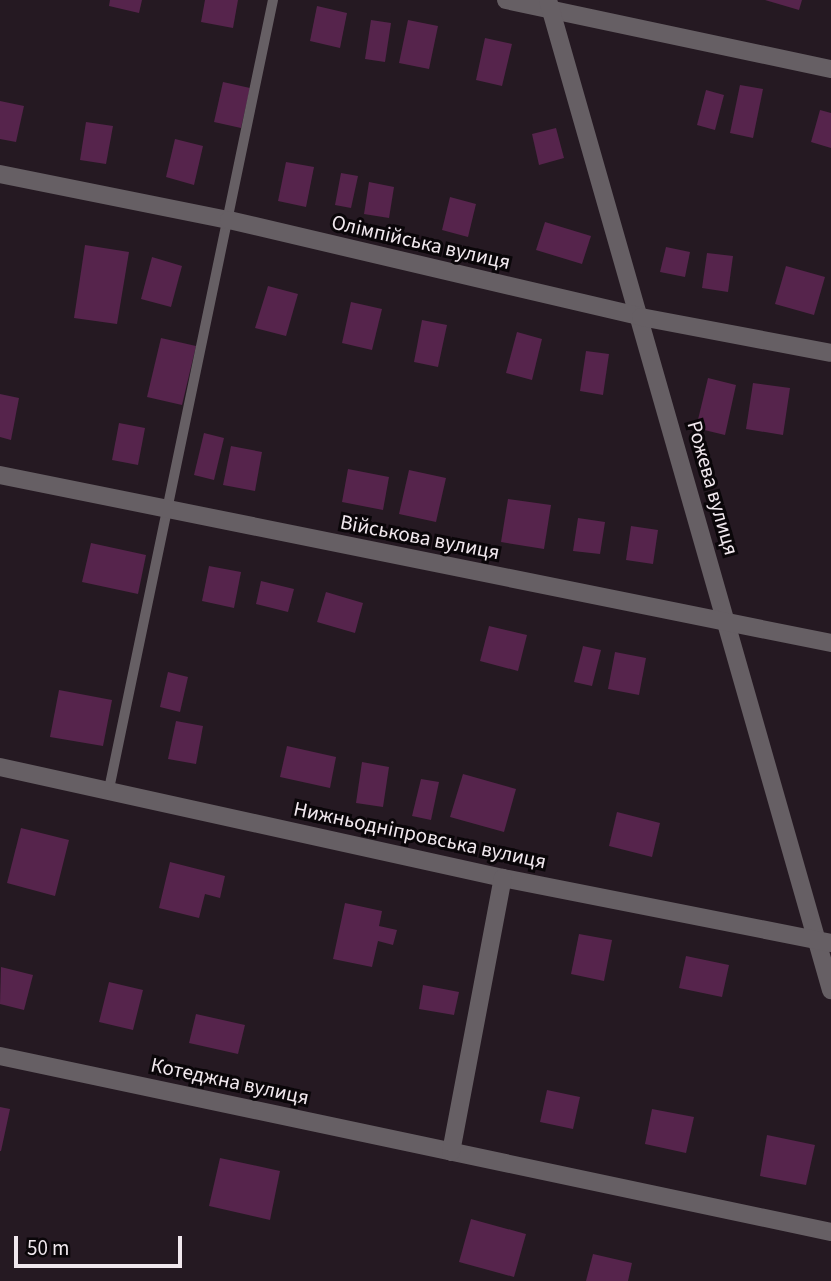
<!DOCTYPE html>
<meta charset="utf-8">
<style>
body{margin:0}
#map{position:relative;width:831px;height:1281px;overflow:hidden;background:#251922;font-family:"Source Sans 3",sans-serif}
div>[style]{position:absolute}
[style*='--x']{left:calc(var(--x)*1px);top:calc(var(--y)*1px);width:calc(var(--w)*1px);rotate:calc(var(--a)*1deg)}
.building>*{inset:0;background:#56244c}
.lane>*{height:10px;margin:-5px;padding:0 5px;transform-origin:5px;border-radius:5px;background:#665f64}
.street>*{height:18px;margin:-9px;padding:0 9px;transform-origin:9px;border-radius:9px;background:#665f64}
span{translate:-50% -50%;white-space:nowrap;text-align:center;line-height:1.15;-webkit-text-stroke:6px #0a0609;paint-order:stroke}
.street-label{font-size:21px;color:#f1e8ee}
.scale{position:absolute;left:14px;top:1236px;width:168px;height:32px;box-sizing:border-box;border:4px solid #f1e8ee;border-top:0;padding-left:9px;font-size:21px;line-height:24px;white-space:nowrap;color:#f1e8ee;-webkit-text-stroke:5px #0a0609;paint-order:stroke}
</style>
<div id="map">
<div class="building">
<i style="clip-path:polygon(110px 0,142px 0,139px 13px,109px 6px)"></i>
<i style="clip-path:polygon(205px 0,238px 0,233px 28px,201px 22px)"></i>
<i style="clip-path:polygon(765px 0,802px 0,799px 10px)"></i>
<i style="clip-path:polygon(317px 6px,347px 13px,340px 48px,310px 41px)"></i>
<i style="clip-path:polygon(371px 20px,391px 23px,385px 62px,365px 59px)"></i>
<i style="clip-path:polygon(408px 20px,438px 26px,429px 69px,399px 63px)"></i>
<i style="clip-path:polygon(485px 38px,512px 44px,502px 86px,476px 80px)"></i>
<i style="clip-path:polygon(223px 82px,250px 88px,241px 128px,214px 122px)"></i>
<i style="clip-path:polygon(740px 85px,763px 89px,753px 138px,730px 133px)"></i>
<i style="clip-path:polygon(706px 90px,724px 95px,715px 130px,697px 125px)"></i>
<i style="clip-path:polygon(0 101px,24px 106px,16px 142px,0 139px)"></i>
<i style="clip-path:polygon(820px 110px,831px 113px,831px 148px,811px 142px)"></i>
<i style="clip-path:polygon(86px 122px,113px 126px,106px 164px,80px 160px)"></i>
<i style="clip-path:polygon(556px 128px,564px 158px,539px 165px,532px 134px)"></i>
<i style="clip-path:polygon(175px 139px,203px 146px,194px 185px,166px 177px)"></i>
<i style="clip-path:polygon(286px 162px,314px 167px,306px 207px,278px 201px)"></i>
<i style="clip-path:polygon(341px 173px,358px 176px,351px 208px,335px 205px)"></i>
<i style="clip-path:polygon(369px 182px,394px 187px,389px 218px,364px 214px)"></i>
<i style="clip-path:polygon(450px 197px,476px 204px,468px 237px,442px 230px)"></i>
<i style="clip-path:polygon(545px 222px,591px 236px,582px 264px,536px 250px)"></i>
<i style="clip-path:polygon(85px 245px,129px 252px,117px 324px,74px 318px)"></i>
<i style="clip-path:polygon(666px 247px,690px 252px,685px 277px,660px 272px)"></i>
<i style="clip-path:polygon(707px 253px,733px 256px,728px 292px,702px 288px)"></i>
<i style="clip-path:polygon(152px 257px,182px 266px,171px 307px,141px 299px)"></i>
<i style="clip-path:polygon(786px 266px,825px 277px,814px 315px,775px 304px)"></i>
<i style="clip-path:polygon(268px 286px,298px 294px,286px 336px,255px 328px)"></i>
<i style="clip-path:polygon(351px 302px,382px 309px,372px 350px,342px 343px)"></i>
<i style="clip-path:polygon(422px 320px,447px 325px,438px 367px,414px 362px)"></i>
<i style="clip-path:polygon(517px 332px,542px 339px,532px 380px,506px 373px)"></i>
<i style="clip-path:polygon(161px 338px,196px 346px,182px 405px,147px 397px)"></i>
<i style="clip-path:polygon(586px 351px,609px 354px,603px 395px,580px 391px)"></i>
<i style="clip-path:polygon(708px 378px,736px 385px,725px 435px,696px 428px)"></i>
<i style="clip-path:polygon(753px 383px,790px 388px,783px 435px,746px 429px)"></i>
<i style="clip-path:polygon(0 394px,19px 398px,11px 440px,0 437px)"></i>
<i style="clip-path:polygon(119px 423px,145px 428px,138px 465px,112px 460px)"></i>
<i style="clip-path:polygon(204px 433px,224px 438px,214px 480px,194px 475px)"></i>
<i style="clip-path:polygon(231px 446px,262px 452px,255px 491px,223px 485px)"></i>
<i style="clip-path:polygon(348px 469px,389px 477px,383px 510px,342px 502px)"></i>
<i style="clip-path:polygon(409px 470px,446px 478px,436px 522px,399px 514px)"></i>
<i style="clip-path:polygon(508px 499px,551px 505px,544px 549px,501px 542px)"></i>
<i style="clip-path:polygon(578px 518px,605px 522px,600px 554px,573px 551px)"></i>
<i style="clip-path:polygon(631px 526px,658px 530px,653px 564px,626px 560px)"></i>
<i style="clip-path:polygon(91px 543px,146px 555px,138px 594px,82px 582px)"></i>
<i style="clip-path:polygon(209px 566px,241px 572px,234px 608px,202px 601px)"></i>
<i style="clip-path:polygon(261px 581px,294px 589px,288px 612px,256px 604px)"></i>
<i style="clip-path:polygon(326px 592px,363px 603px,355px 633px,317px 622px)"></i>
<i style="clip-path:polygon(489px 626px,527px 635px,518px 671px,480px 661px)"></i>
<i style="clip-path:polygon(583px 646px,601px 650px,592px 686px,574px 682px)"></i>
<i style="clip-path:polygon(615px 652px,646px 658px,639px 695px,608px 689px)"></i>
<i style="clip-path:polygon(168px 672px,188px 677px,180px 712px,160px 707px)"></i>
<i style="clip-path:polygon(59px 690px,112px 700px,103px 746px,50px 737px)"></i>
<i style="clip-path:polygon(176px 721px,203px 726px,196px 764px,168px 759px)"></i>
<i style="clip-path:polygon(287px 746px,336px 757px,330px 788px,280px 777px)"></i>
<i style="clip-path:polygon(362px 762px,389px 767px,383px 807px,356px 803px)"></i>
<i style="clip-path:polygon(463px 774px,516px 789px,504px 832px,450px 817px)"></i>
<i style="clip-path:polygon(421px 779px,439px 782px,431px 820px,412px 816px)"></i>
<i style="clip-path:polygon(617px 812px,660px 823px,652px 857px,609px 846px)"></i>
<i style="clip-path:polygon(21px 828px,69px 840px,55px 896px,7px 883px)"></i>
<i style="clip-path:polygon(170px 862px,225px 876px,220px 898px,205px 894px,199px 918px,159px 908px)"></i>
<i style="clip-path:polygon(345px 903px,382px 911px,379px 926px,397px 930px,393px 945px,378px 941px,372px 967px,333px 959px)"></i>
<i style="clip-path:polygon(579px 934px,612px 940px,604px 981px,571px 974px)"></i>
<i style="clip-path:polygon(686px 956px,729px 965px,722px 997px,679px 988px)"></i>
<i style="clip-path:polygon(1px 967px,33px 975px,24px 1010px,0 1004px)"></i>
<i style="clip-path:polygon(109px 982px,143px 990px,133px 1030px,99px 1022px)"></i>
<i style="clip-path:polygon(423px 985px,459px 992px,454px 1015px,419px 1009px)"></i>
<i style="clip-path:polygon(196px 1014px,245px 1025px,238px 1054px,189px 1043px)"></i>
<i style="clip-path:polygon(547px 1090px,580px 1097px,573px 1129px,540px 1122px)"></i>
<i style="clip-path:polygon(0 1107px,10px 1109px,1px 1151px,0 1151px)"></i>
<i style="clip-path:polygon(652px 1109px,694px 1117px,686px 1153px,645px 1144px)"></i>
<i style="clip-path:polygon(767px 1135px,815px 1145px,806px 1185px,760px 1176px)"></i>
<i style="clip-path:polygon(220px 1158px,280px 1171px,270px 1220px,209px 1206px)"></i>
<i style="clip-path:polygon(471px 1219px,526px 1234px,514px 1277px,459px 1262px)"></i>
<i style="clip-path:polygon(593px 1254px,632px 1263px,628px 1281px,586px 1281px)"></i>
</div>
<div class="lane">
<i style="--x:109;--y:789;--w:806;--a:-78.26"></i>
</div>
<div class="street">
<i style="--x:506;--y:0;--w:332;--a:12"></i>
<i style="--x:548;--y:0;--w:1030;--a:74.05"></i>
<i style="--x:0;--y:174;--w:234;--a:11.4"></i>
<i style="--x:229;--y:220;--w:423;--a:13.2"></i>
<i style="--x:641;--y:317;--w:193;--a:10.7"></i>
<i style="--x:0;--y:475;--w:848;--a:11.43"></i>
<i style="--x:0;--y:767;--w:515;--a:12.44"></i>
<i style="--x:503;--y:878;--w:334;--a:11.2"></i>
<i style="--x:0;--y:1056;--w:849;--a:11.96"></i>
<i style="--x:451;--y:1152;--w:279;--a:-79.3"></i>
</div>
<div class="street-label">
<span style="left:421px;top:242px;rotate:13deg">Олімпійська вулиця</span>
<span style="left:713px;top:488px;rotate:74deg">Рожева вулиця</span>
<span style="left:420px;top:537px;rotate:11deg">Військова вулиця</span>
<span style="left:420px;top:835px;rotate:12deg">Нижньодніпровська вулиця</span>
<span style="left:230px;top:1081px;rotate:12deg">Котеджна вулиця</span>
</div>
<div class="scale">50 m</div>
</div>
